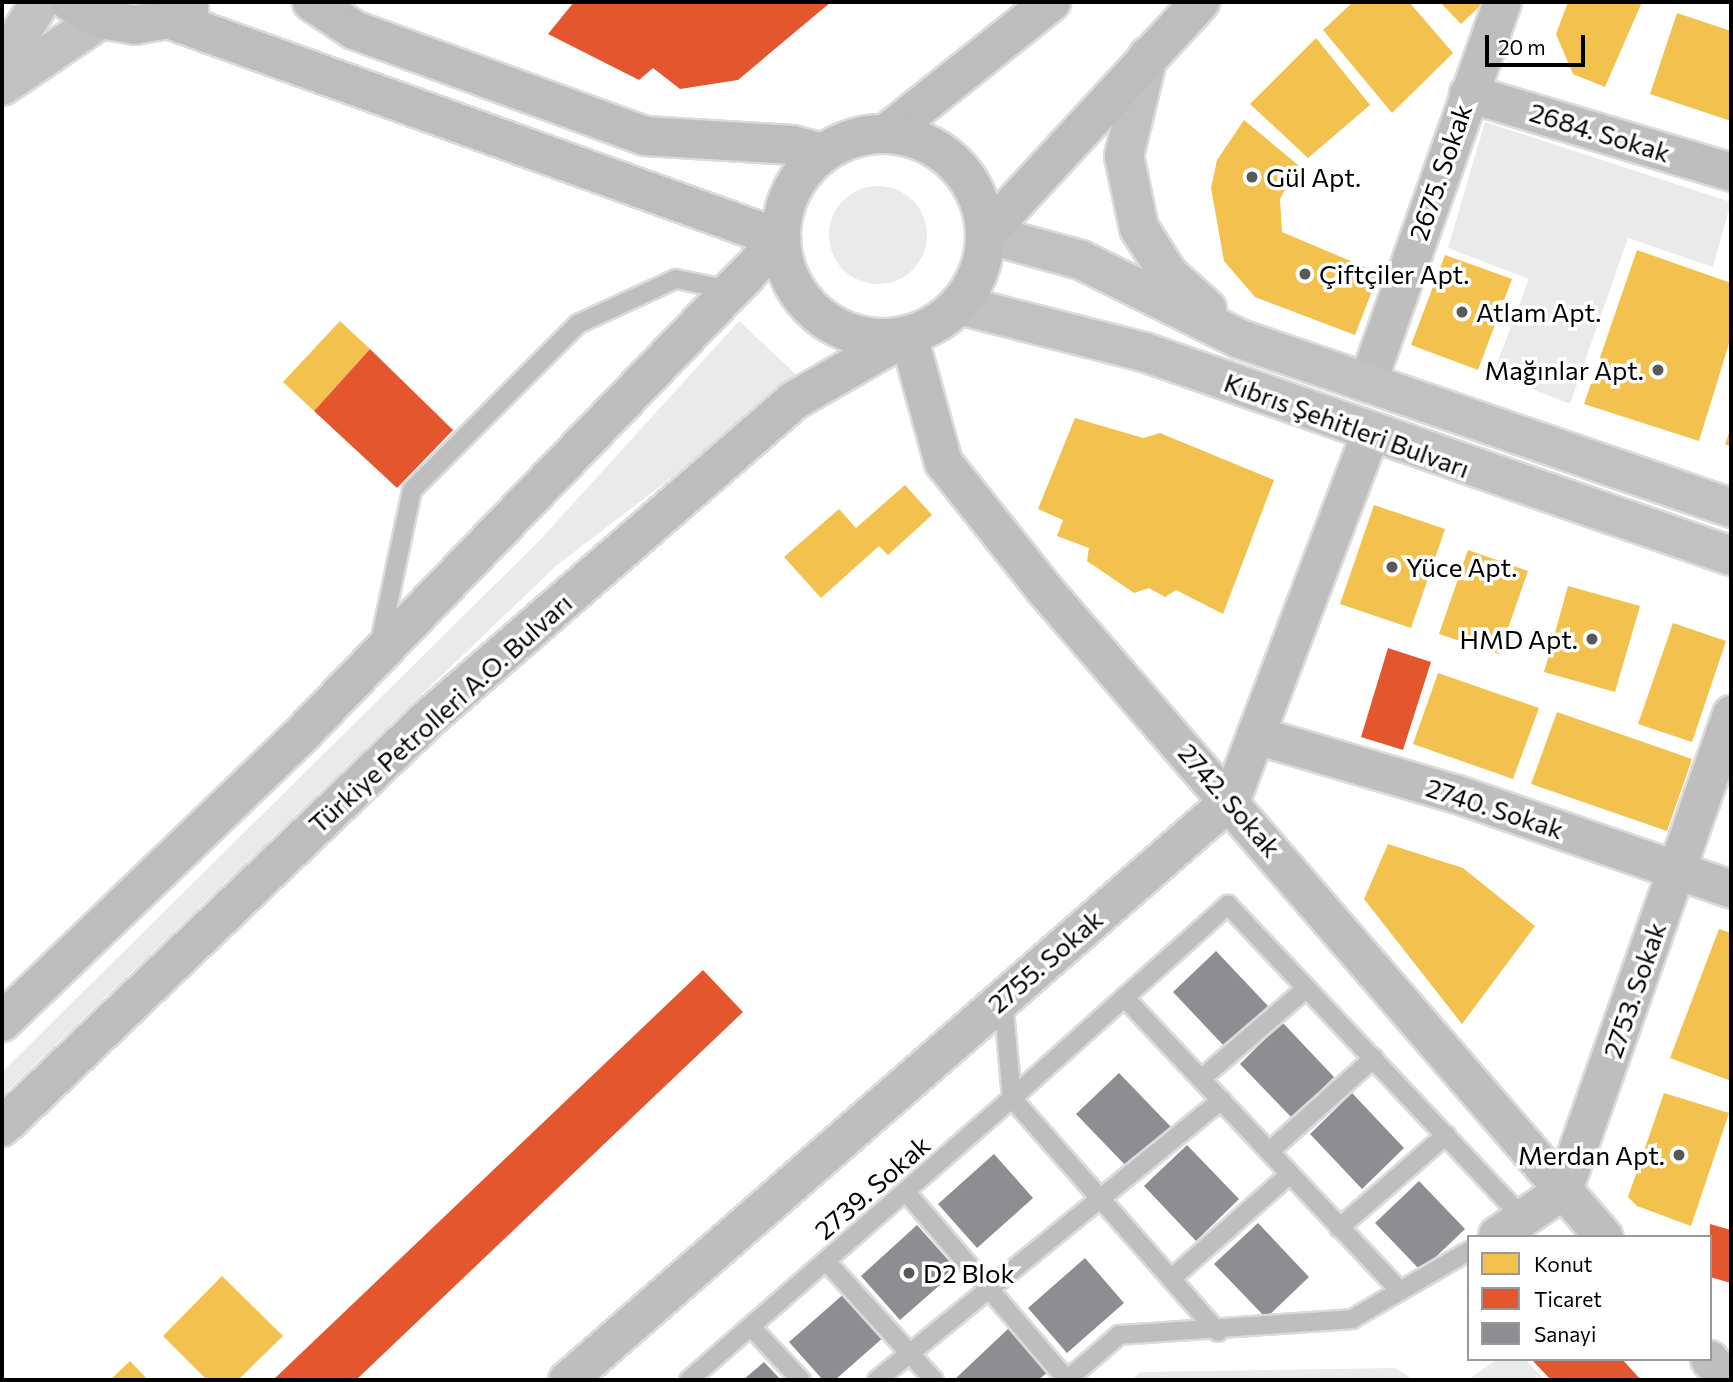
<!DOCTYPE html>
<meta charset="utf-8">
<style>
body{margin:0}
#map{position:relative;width:1733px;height:1382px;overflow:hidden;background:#fff;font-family:Commissioner,sans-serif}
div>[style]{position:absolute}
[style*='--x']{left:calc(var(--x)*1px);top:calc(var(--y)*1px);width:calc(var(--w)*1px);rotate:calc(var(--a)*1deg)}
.green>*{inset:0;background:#eaeaea}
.round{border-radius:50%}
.homes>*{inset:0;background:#f2c14e}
.shops>*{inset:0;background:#e4572e}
.industry>*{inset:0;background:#8d8d92}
.roads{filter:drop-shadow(2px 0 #dbdbdb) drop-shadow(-2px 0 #dbdbdb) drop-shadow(0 2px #dbdbdb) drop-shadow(0 -2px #dbdbdb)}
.lane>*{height:18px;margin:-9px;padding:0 9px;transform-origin:9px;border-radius:9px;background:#bebebe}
.street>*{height:37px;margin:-18.5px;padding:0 18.5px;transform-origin:18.5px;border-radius:18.5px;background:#bebebe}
.secondary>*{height:38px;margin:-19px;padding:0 19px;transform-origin:19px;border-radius:19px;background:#c1c1c1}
.highway>*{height:38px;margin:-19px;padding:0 19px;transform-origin:19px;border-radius:19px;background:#bdbdbd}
.highway>.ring{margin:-19px;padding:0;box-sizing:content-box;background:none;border:38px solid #bdbdbd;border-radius:50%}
.dots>*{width:19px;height:19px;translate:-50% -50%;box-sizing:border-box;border:4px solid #fff;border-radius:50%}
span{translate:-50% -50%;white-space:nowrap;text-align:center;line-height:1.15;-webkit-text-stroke:7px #fff;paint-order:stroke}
.street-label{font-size:26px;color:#000}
.poi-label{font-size:26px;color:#000}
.left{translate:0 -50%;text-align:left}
.right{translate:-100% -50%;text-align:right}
.frame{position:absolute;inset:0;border:4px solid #000;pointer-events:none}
.legend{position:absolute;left:1467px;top:1235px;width:245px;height:126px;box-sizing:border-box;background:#fff;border:2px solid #999;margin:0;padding:9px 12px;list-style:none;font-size:21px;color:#000}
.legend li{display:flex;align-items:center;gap:14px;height:35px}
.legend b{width:35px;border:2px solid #999}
.scale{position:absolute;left:1485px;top:35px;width:100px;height:32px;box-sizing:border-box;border:4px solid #000;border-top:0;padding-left:9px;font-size:21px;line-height:24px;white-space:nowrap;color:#000;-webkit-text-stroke:5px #fff;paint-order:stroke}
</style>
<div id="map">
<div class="green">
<i style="clip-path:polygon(1485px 122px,1731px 202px,1713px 267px,1628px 238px,1570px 404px,1493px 374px,1529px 279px,1448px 248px)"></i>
<i class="round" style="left:829px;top:186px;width:98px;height:98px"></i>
<i style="clip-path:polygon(739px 321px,801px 379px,557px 565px,2px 1096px,2px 1072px,540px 540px)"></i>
<i style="clip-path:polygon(1497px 1359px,1525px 1359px,1545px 1380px,1468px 1380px)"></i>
<i style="clip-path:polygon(1395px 1368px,1414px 1380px,1130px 1380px,1141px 1372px)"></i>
</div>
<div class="homes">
<i style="clip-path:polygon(1353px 2px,1409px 2px,1453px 53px,1392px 113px,1323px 30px)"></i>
<i style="clip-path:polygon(1440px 2px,1484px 2px,1461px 24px)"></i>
<i style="clip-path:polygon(1568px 2px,1642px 2px,1605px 87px,1573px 74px,1556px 34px)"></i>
<i style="clip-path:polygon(1677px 13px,1731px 31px,1731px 121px,1650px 94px)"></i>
<i style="clip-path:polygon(1316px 38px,1370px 105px,1308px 158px,1250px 104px)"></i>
<i style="clip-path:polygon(1244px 120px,1298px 165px,1280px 199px,1282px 232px,1379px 273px,1355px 335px,1255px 297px,1224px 261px,1211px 188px,1217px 160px)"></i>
<i style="clip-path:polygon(1637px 250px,1731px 283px,1731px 337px,1699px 441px,1584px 404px)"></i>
<i style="clip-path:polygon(1445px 255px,1512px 279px,1478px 370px,1411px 345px)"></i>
<i style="clip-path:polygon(340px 321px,370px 349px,314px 411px,283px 382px)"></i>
<i style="clip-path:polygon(1075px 418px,1143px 438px,1160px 433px,1274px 480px,1223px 614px,1176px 590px,1165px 597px,1149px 588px,1134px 593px,1087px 561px,1089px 548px,1057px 536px,1063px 520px,1038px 509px)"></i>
<i style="clip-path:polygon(1731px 428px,1731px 447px,1725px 444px)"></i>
<i style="clip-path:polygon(905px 485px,932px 515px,888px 555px,879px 546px,821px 598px,784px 557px,839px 509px,856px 528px)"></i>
<i style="clip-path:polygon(1374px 505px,1445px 529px,1411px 628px,1340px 604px)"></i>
<i style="clip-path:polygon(1468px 550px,1528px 571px,1499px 654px,1439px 634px)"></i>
<i style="clip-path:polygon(1568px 586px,1640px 606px,1615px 692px,1544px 672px)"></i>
<i style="clip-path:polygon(1673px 623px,1726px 641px,1692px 742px,1638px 724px)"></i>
<i style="clip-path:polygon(1438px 673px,1539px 708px,1513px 779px,1413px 744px)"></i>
<i style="clip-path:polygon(1557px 712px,1692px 759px,1667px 831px,1531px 784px)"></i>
<i style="clip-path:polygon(1388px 844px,1463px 868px,1535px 926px,1462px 1024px,1364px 899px)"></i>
<i style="clip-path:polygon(1719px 929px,1731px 933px,1731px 1081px,1670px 1058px)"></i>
<i style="clip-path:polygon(1664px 1093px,1729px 1113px,1691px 1226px,1637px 1206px,1628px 1197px)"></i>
<i style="clip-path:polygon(222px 1276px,283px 1336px,238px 1380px,207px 1380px,163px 1336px)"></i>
<i style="clip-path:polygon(130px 1361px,148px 1380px,110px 1380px)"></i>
</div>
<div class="shops">
<i style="clip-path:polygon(574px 2px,831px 2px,738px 80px,680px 89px,653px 68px,639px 80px,548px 34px)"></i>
<i style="clip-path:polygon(370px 349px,453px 430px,397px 488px,314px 411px)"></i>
<i style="clip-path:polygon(1388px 648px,1431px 662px,1403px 750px,1361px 737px)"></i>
<i style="clip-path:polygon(703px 970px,743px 1012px,356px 1380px,273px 1380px)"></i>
<i style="clip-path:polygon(1710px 1224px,1731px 1230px,1731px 1283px,1710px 1277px)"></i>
<i style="clip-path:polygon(1531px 1359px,1622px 1359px,1641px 1380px,1551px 1380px)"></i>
</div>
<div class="industry">
<i style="clip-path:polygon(1216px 951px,1268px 1006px,1225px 1047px,1173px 992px)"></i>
<i style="clip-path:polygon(1282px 1022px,1334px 1077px,1292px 1118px,1240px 1064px)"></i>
<i style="clip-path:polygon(1119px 1073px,1171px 1127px,1128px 1168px,1076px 1114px)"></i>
<i style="clip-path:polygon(1352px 1093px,1404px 1148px,1362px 1189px,1310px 1134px)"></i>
<i style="clip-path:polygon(1187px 1145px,1239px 1199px,1196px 1241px,1144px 1186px)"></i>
<i style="clip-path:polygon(994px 1154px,1033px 1198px,977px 1248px,938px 1204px)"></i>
<i style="clip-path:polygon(1419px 1181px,1465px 1229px,1421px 1271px,1375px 1223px)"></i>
<i style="clip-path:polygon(1258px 1223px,1309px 1277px,1266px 1318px,1214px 1264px)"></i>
<i style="clip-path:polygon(917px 1225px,957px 1270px,900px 1320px,861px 1276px)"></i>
<i style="clip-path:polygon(1085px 1258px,1124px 1303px,1067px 1353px,1028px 1308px)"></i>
<i style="clip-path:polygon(846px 1292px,885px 1336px,835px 1380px,823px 1380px,789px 1342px)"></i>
<i style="clip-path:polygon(1009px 1328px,1048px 1372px,1038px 1380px,954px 1380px)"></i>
<i style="clip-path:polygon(764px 1362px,781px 1380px,743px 1380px)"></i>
</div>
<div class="roads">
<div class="lane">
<i style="--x:380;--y:642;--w:155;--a:-78.1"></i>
<i style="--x:412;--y:490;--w:235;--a:-45"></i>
<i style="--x:578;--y:324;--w:108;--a:-24.7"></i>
<i style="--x:676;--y:279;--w:55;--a:11.5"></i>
<i style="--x:1124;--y:997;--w:403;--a:46.8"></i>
<i style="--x:1202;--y:1078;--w:138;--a:-40.6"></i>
<i style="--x:1271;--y:1150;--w:138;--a:-41.8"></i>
<i style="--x:906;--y:1192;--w:248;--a:49.4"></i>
<i style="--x:1339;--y:1228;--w:142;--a:-41"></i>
<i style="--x:826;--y:1261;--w:161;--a:47.8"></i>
<i style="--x:1171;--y:1279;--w:159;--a:-41.4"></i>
<i style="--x:751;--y:1327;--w:73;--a:46.7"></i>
<i style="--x:1218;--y:1332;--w:312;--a:-131.4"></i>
<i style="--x:1012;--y:1098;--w:290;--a:-41.8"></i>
<i style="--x:1228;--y:905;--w:429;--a:46.7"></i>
<i style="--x:689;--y:1380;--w:429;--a:-41.1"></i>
<i style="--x:1012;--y:1098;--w:99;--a:-95.2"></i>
<i style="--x:877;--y:1380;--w:444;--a:-39.1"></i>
<i style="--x:1067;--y:1380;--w:69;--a:-40.9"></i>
<i style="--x:1119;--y:1335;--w:234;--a:-3.9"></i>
<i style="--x:1352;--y:1319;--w:135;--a:-30.2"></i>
</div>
<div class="street">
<i style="--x:1468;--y:93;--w:275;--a:16.7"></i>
<i style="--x:908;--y:335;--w:132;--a:74.6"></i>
<i style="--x:943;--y:462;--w:162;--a:51.5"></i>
<i style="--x:1044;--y:589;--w:856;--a:49.17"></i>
<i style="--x:1367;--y:383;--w:404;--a:-70.5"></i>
<i style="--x:1255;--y:735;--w:210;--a:16.3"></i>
<i style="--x:1457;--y:794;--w:290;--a:19.1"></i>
<i style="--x:1497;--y:1235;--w:80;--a:-34.3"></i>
<i style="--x:1563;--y:1190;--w:505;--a:-70.56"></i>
<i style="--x:1709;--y:1359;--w:28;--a:49"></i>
<i style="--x:567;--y:1380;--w:882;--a:-41.19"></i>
<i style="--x:1231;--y:799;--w:388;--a:-69.2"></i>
</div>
<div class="secondary">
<i style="--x:1148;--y:56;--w:103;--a:103.5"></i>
<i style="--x:1124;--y:156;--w:74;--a:78.2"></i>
<i style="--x:1139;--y:228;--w:56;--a:57.4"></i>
<i style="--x:1169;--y:275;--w:51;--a:41.8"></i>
<i style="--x:2;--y:63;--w:72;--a:-58.1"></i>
<i style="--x:2;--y:86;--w:120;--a:-34.1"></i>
<i style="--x:986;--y:234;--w:98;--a:15.3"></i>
<i style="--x:1081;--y:260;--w:178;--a:26.4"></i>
<i style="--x:1240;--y:339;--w:519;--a:18.99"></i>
<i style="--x:959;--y:305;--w:191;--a:14.3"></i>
<i style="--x:1144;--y:352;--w:621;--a:19.16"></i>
</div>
<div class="highway">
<i style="--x:70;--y:2;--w:35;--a:29"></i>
<i style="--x:101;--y:19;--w:34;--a:10"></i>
<i style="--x:134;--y:25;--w:35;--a:-10"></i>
<i style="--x:168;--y:19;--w:24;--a:-28"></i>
<i style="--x:312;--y:2;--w:50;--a:33.7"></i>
<i style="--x:354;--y:30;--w:310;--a:20"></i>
<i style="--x:645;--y:136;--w:148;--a:3.5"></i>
<i style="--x:793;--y:145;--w:31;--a:15"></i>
<i style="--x:887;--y:133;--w:210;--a:-38.6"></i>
<i class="ring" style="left:781px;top:134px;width:166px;height:166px"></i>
<i style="--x:986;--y:234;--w:316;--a:-47.3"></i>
<i style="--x:2;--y:1022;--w:419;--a:-43.8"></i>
<i style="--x:304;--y:732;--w:686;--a:-45.94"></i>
<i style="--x:781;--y:239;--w:651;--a:-160.26"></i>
<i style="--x:2;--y:1127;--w:593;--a:-43.77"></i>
<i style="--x:430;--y:717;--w:481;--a:-41"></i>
<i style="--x:793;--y:401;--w:133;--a:-29.9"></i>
</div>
</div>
<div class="dots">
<i style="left:1252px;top:177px;background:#595959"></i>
<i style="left:1305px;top:274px;background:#595959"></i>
<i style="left:1462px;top:312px;background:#595959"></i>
<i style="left:1658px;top:370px;background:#595959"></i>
<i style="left:1392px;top:567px;background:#595959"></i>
<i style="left:1592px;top:639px;background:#595959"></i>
<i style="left:1679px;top:1155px;background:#595959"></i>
<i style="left:909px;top:1273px;background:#595959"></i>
</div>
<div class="street-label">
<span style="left:1600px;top:132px;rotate:17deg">2684. Sokak</span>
<span style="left:1440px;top:172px;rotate:-71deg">2675. Sokak</span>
<span style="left:1347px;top:425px;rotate:20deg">Kıbrıs Şehitleri Bulvarı</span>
<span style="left:440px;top:713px;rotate:-42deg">Türkiye Petrolleri A.O. Bulvarı</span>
<span style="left:1230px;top:800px;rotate:49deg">2742. Sokak</span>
<span style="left:1495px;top:808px;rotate:18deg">2740. Sokak</span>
<span style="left:1045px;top:961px;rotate:-41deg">2755. Sokak</span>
<span style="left:1634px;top:990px;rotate:-71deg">2753. Sokak</span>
<span style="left:872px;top:1187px;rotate:-41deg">2739. Sokak</span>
</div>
<div class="poi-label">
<span class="left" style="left:1266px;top:177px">Gül Apt.</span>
<span class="left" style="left:1319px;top:274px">Çiftçiler Apt.</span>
<span class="left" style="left:1476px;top:312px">Atlam Apt.</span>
<span class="right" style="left:1644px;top:370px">Mağınlar Apt.</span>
<span class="left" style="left:1406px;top:567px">Yüce Apt.</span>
<span class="right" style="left:1578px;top:639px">HMD Apt.</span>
<span class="right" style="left:1665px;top:1155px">Merdan Apt.</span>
<span class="left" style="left:923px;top:1273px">D2 Blok</span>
</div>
<div class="frame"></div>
<ul class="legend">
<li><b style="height:19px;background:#f2c14e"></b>Konut</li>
<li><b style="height:19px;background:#e4572e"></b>Ticaret</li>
<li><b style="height:19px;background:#8d8d92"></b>Sanayi</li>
</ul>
<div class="scale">20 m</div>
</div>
